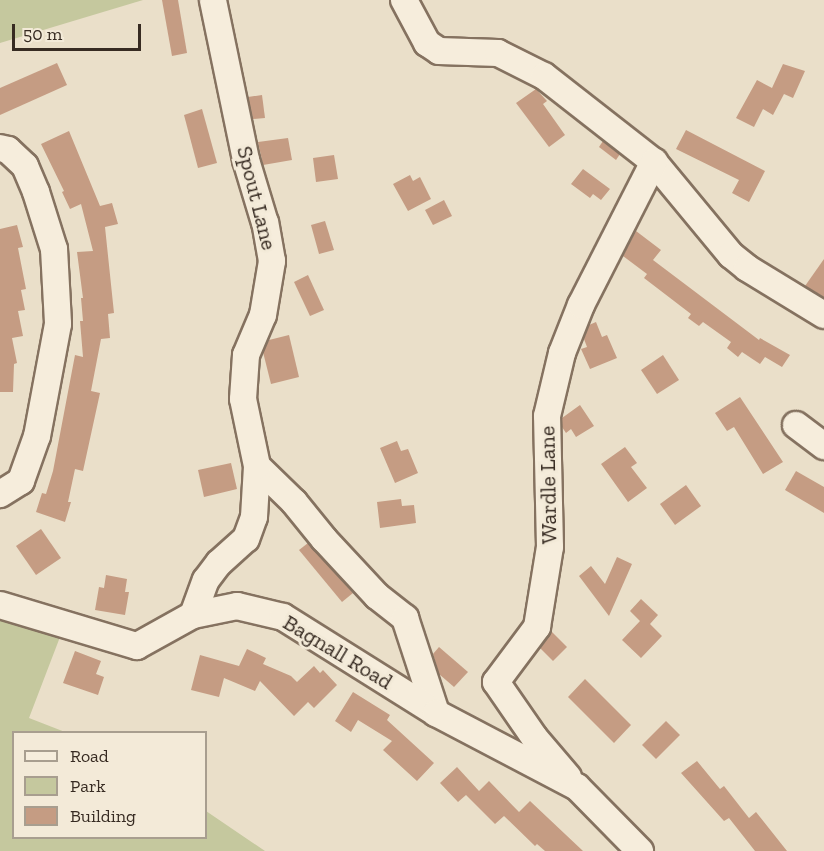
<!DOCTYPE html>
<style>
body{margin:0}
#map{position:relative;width:824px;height:851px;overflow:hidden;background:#eadfc9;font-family:"Zilla Slab",serif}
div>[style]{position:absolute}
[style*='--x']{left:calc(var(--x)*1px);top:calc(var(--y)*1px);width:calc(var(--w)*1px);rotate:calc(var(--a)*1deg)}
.green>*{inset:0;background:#c5c89e}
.building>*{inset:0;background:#c59c83}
.roads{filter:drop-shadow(2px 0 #857260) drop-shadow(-2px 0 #857260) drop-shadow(0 2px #857260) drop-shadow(0 -2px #857260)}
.minor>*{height:26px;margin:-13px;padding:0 13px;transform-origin:13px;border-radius:13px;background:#f6eddc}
span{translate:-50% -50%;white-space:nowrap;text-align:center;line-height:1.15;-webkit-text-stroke:6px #f3ead8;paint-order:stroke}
.street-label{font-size:22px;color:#372b22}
.legend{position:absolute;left:12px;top:731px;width:195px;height:108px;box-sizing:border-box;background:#f3ead8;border:2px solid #a89e8f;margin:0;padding:8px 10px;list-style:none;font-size:18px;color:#372b22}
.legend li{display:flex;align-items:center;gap:12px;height:30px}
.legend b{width:30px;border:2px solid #a89e8f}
.scale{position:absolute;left:12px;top:24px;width:129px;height:27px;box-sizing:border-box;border:3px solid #372b22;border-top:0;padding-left:8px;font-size:18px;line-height:21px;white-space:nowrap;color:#372b22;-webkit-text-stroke:4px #f3ead8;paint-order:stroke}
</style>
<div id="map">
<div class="green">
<i style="clip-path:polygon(0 0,143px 0,0 43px)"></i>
<i style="clip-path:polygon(0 620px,60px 637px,29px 718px,65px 732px,14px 732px,14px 838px,206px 838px,206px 811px,265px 851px,0 851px)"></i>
</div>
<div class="building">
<i style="clip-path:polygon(162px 0,178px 0,187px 53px,172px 56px)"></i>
<i style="clip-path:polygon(57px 63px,67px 85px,0 115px,0 88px)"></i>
<i style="clip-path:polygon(783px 64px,805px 71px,793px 98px,784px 94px,773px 115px,763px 109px,754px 127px,736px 118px,757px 80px,772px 88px)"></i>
<i style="clip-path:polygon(536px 89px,547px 101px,543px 104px,565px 135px,549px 147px,516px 103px)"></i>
<i style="clip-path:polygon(262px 95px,265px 118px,253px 119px,248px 97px)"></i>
<i style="clip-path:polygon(202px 109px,217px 163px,198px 168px,184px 115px)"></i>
<i style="clip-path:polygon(686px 130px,765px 171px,749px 202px,732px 193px,739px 180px,676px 149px)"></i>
<i style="clip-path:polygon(69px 131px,100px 206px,112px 203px,118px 224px,105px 227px,114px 313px,108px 314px,110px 338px,101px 339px,91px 391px,100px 393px,83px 471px,75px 469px,68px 502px,71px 502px,65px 522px,36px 512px,42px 493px,46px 494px,53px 471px,75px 355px,83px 357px,80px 321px,83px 321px,81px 298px,83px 298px,77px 252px,93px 251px,81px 204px,70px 209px,62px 192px,64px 191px,41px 144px)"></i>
<i style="clip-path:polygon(288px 138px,292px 160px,263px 165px,258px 142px)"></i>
<i style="clip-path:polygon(603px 141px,620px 154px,616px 160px,599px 147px)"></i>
<i style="clip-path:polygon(334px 155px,338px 179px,316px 182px,313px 158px)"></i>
<i style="clip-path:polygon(583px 169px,610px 189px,601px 200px,593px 194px,590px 198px,571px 184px)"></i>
<i style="clip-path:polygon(410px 175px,413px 181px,420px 177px,431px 199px,408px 211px,393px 184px)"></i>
<i style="clip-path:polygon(444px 200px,452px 216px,433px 225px,425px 210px)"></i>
<i style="clip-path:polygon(325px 221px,334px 250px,319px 254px,311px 225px)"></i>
<i style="clip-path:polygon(17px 225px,23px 247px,18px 248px,26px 289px,21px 290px,25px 310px,18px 311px,23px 336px,12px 338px,17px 363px,14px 364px,13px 392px,0 392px,0 229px)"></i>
<i style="clip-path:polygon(636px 231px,661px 250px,653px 260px,759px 340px,760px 338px,790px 355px,782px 367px,765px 357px,760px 364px,742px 352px,738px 357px,727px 348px,731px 342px,703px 322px,699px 326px,688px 318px,691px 314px,644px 278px,647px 274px,623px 256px)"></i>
<i style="clip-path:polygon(824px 259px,824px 297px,805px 286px)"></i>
<i style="clip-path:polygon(308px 275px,324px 310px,310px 316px,294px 282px)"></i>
<i style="clip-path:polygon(596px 322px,602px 337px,607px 335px,617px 358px,590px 369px,581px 349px,587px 347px,584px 339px,589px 325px)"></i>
<i style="clip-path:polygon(289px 335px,299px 377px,271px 384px,263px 352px,269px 340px)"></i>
<i style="clip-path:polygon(663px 355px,679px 380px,657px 394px,641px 370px)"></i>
<i style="clip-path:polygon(740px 397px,783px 462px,763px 474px,734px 427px,727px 431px,715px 413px)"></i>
<i style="clip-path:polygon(580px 405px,594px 426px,576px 437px,571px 429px,566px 433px,562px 427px,562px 418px)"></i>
<i style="clip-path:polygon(397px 441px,401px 451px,408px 449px,418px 473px,395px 483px,380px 448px)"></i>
<i style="clip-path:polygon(625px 447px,637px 463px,631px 467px,647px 488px,628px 502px,601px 464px)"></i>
<i style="clip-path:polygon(231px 463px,237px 489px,204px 497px,198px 470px)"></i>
<i style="clip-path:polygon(796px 471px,824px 487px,824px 513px,785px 490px)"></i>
<i style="clip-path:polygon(686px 485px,701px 506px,675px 525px,660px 504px)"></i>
<i style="clip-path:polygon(401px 499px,402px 506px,414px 505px,416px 523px,380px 528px,377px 502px)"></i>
<i style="clip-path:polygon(41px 529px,61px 558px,36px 575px,16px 546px)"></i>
<i style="clip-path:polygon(308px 543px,353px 593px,342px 602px,299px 550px)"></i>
<i style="clip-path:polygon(617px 557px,632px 564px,609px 616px,579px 576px,591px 566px,605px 584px)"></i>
<i style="clip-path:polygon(106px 575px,127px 579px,125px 592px,129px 592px,125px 615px,95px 610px,99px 587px,104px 588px)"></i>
<i style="clip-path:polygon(641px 599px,658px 615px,650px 624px,662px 636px,641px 658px,622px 640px,640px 621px,630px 611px)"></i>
<i style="clip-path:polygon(551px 631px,567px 647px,553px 661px,540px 648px)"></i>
<i style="clip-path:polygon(439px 647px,468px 672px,454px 687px,439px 674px,433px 654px)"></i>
<i style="clip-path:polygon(247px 649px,266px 658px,263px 664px,291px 676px,297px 682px,314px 666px,320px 673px,323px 670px,337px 685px,314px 708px,308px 702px,294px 716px,260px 681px,255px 691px,224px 678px,219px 697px,191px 690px,200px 655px,239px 666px)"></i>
<i style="clip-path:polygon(75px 651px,101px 661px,96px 674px,104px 677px,98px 695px,63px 683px)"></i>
<i style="clip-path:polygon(585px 679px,631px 725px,614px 743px,568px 697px)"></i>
<i style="clip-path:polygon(353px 692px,390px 715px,387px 720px,434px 763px,417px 781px,383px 750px,392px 741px,358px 720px,351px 732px,335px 721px)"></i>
<i style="clip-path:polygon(666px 721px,680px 735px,656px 759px,642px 745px)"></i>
<i style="clip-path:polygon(697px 761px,720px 789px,724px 786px,749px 818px,756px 812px,787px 851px,755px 851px,729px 818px,724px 821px,681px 773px)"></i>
<i style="clip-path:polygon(457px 767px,479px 791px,489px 781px,519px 812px,530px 801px,583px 851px,545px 851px,537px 844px,535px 846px,504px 816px,495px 824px,466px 795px,458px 802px,440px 783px)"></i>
</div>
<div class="roads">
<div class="minor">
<i style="--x:404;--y:0;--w:49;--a:61.9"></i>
<i style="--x:427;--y:43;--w:14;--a:34"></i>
<i style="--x:439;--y:51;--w:59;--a:1.9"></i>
<i style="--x:498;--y:53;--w:51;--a:26.6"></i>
<i style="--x:544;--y:76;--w:140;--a:38"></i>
<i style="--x:654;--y:162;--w:121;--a:50.4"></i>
<i style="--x:731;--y:255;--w:21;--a:39"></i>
<i style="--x:747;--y:268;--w:90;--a:31.4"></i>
<i style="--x:0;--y:148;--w:8;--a:14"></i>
<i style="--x:8;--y:150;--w:23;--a:43"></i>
<i style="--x:25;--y:166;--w:28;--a:67"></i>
<i style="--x:36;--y:192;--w:60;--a:72.5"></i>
<i style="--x:54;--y:249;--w:75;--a:86.9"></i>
<i style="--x:58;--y:324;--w:114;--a:100.6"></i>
<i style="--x:37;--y:436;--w:48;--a:109.6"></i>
<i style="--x:21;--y:481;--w:25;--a:148"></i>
<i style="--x:796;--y:425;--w:35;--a:37"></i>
<i style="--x:257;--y:466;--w:52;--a:44.2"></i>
<i style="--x:294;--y:502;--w:48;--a:51"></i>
<i style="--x:324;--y:539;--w:78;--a:47.1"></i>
<i style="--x:377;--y:596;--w:36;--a:38"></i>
<i style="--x:405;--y:618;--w:100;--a:71.9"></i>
<i style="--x:0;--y:605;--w:143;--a:16.7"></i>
<i style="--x:137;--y:646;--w:64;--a:-29"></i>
<i style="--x:193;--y:615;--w:45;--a:-11.6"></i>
<i style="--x:237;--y:606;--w:47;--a:13.4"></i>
<i style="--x:283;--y:617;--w:181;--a:32.1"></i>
<i style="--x:436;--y:713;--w:159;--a:27.7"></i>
<i style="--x:577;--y:787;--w:90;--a:45.5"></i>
<i style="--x:193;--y:615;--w:37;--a:-70"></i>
<i style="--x:206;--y:580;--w:21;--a:-53"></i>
<i style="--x:219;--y:563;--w:36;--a:-42"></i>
<i style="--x:246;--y:539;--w:23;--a:-70"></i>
<i style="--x:254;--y:517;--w:51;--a:-86.6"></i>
<i style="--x:257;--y:466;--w:68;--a:-101.8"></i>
<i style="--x:243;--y:399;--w:44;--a:-86.1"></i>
<i style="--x:246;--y:355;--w:43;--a:-67"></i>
<i style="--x:263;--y:315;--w:55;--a:-80.5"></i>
<i style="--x:272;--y:261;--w:39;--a:-100"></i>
<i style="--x:265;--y:223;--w:66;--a:-106.8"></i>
<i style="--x:246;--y:160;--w:163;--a:-101.7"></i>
<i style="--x:568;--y:777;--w:52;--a:-130.4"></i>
<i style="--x:534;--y:737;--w:67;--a:-124.6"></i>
<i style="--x:496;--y:682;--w:69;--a:-53.3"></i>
<i style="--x:537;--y:627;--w:81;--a:-80.8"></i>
<i style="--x:550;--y:547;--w:131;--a:-91.3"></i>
<i style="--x:547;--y:416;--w:65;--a:-76.6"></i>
<i style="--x:562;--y:353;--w:52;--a:-68.4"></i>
<i style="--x:581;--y:305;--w:161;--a:-63"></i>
</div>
</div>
<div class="street-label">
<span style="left:257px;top:198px;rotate:76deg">Spout Lane</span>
<span style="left:548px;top:485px;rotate:-91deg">Wardle Lane</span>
<span style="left:338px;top:652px;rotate:31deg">Bagnall Road</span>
</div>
<ul class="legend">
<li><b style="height:8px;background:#f6eddc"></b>Road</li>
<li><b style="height:16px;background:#c5c89e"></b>Park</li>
<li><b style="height:16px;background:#c59c83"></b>Building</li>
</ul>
<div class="scale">50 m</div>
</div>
